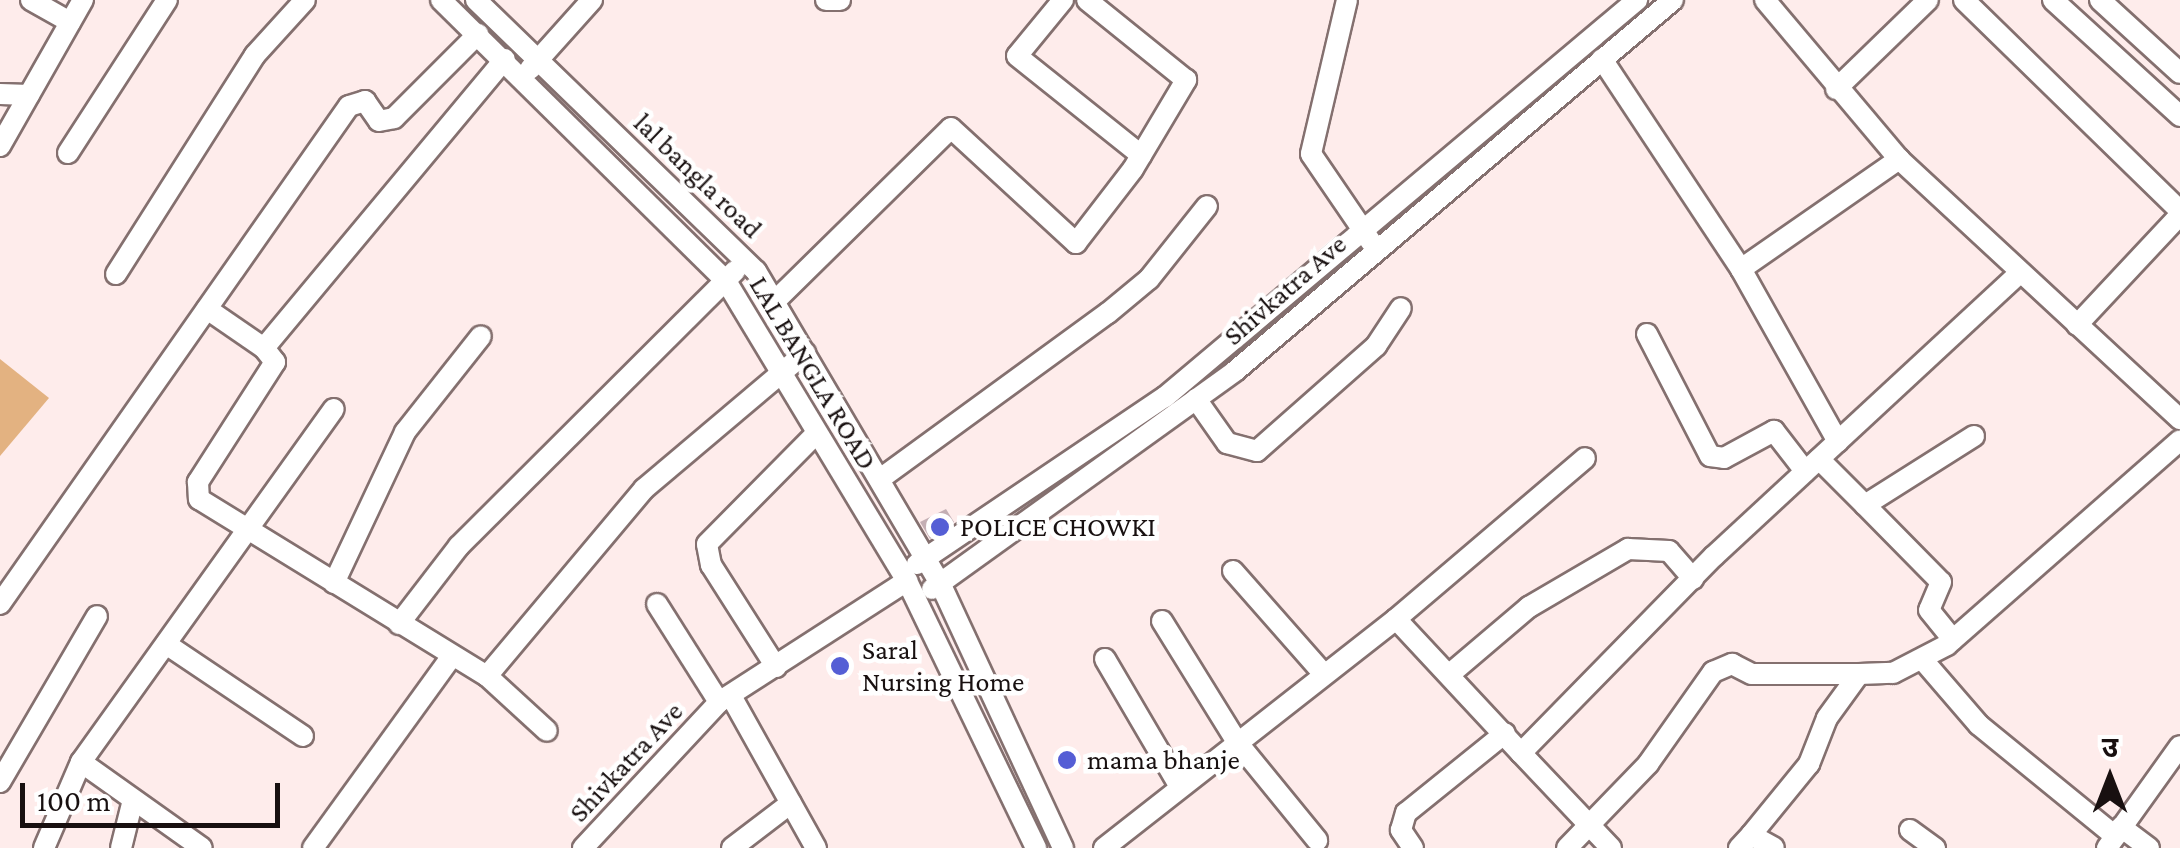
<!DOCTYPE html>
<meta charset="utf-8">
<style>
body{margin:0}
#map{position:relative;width:2180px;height:848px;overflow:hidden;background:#feeceb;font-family:"Crimson Pro","Noto Sans Devanagari",serif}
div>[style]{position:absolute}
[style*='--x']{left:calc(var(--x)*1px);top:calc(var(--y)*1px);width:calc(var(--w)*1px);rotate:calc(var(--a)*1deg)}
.forest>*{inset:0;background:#e3b281}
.building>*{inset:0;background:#c4afb4}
.roads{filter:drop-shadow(2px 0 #84706f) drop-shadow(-2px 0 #84706f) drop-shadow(0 2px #84706f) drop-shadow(0 -2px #84706f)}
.minor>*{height:20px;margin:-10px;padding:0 10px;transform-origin:10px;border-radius:10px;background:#fff}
.dots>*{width:28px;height:28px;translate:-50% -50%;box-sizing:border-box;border:5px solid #fff;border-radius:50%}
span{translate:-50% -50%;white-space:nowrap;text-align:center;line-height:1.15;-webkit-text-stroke:9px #fff;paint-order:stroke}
.street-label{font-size:28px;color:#181010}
.poi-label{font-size:28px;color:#181010}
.left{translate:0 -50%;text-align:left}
.north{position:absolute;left:2060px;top:728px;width:100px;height:100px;-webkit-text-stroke:8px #fff;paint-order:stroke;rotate:0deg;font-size:28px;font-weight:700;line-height:40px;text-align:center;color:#181010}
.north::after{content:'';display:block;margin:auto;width:35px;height:45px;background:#181010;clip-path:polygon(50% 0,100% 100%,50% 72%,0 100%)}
.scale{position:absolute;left:20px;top:783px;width:260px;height:45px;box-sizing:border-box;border:5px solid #181010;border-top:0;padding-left:12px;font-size:30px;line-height:35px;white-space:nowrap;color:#181010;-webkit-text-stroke:8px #fff;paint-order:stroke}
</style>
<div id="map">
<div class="forest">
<i style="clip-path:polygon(0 359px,49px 398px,0 456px)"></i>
</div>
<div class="building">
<i style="clip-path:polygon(946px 509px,954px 522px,930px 539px,920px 522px)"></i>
</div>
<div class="roads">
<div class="minor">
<i style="--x:31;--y:0;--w:45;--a:29.4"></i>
<i style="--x:441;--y:0;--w:400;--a:44.6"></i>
<i style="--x:726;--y:281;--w:350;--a:58.9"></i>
<i style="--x:907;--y:581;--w:297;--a:64.2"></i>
<i style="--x:476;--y:0;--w:390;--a:44.1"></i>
<i style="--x:756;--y:271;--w:364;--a:59.5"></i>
<i style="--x:941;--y:585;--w:290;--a:65.1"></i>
<i style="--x:826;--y:0;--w:14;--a:0"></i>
<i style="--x:1063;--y:0;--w:72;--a:129.4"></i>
<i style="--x:1017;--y:56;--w:159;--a:38.6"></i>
<i style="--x:1347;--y:0;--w:158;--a:103.2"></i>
<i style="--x:1311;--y:154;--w:107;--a:55.7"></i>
<i style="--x:1765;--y:0;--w:208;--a:49.9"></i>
<i style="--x:1899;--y:159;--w:383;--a:42.8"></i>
<i style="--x:1964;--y:0;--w:302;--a:44.3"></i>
<i style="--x:2053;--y:0;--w:172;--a:42.4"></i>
<i style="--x:2100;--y:0;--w:108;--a:42.4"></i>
<i style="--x:1602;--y:59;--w:252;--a:56.5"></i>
<i style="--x:1741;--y:269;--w:193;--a:-34.8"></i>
<i style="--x:530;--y:69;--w:93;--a:-48.1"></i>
<i style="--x:1836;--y:89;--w:128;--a:-44.1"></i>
<i style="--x:0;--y:94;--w:29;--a:2"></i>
<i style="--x:0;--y:146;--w:168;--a:-60.4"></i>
<i style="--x:68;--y:153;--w:182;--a:-57.1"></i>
<i style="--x:1741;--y:269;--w:198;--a:60.7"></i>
<i style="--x:116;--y:274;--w:259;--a:-57.6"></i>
<i style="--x:255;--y:55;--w:74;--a:-47.7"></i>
<i style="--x:774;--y:302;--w:248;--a:-44.5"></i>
<i style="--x:951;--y:128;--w:170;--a:42.6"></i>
<i style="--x:1076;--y:243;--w:93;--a:-52.4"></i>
<i style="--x:1133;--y:169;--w:104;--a:-59.2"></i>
<i style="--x:1186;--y:80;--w:127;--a:-141.1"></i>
<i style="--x:207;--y:309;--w:69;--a:34.4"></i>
<i style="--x:264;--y:348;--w:376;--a:-50.2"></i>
<i style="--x:2077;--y:325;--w:151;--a:-46.9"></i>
<i style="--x:1647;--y:334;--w:137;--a:62.7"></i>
<i style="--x:1710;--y:456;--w:14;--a:8"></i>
<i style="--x:1724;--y:458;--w:57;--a:-28.4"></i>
<i style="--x:1774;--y:431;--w:51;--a:52.2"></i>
<i style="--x:264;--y:348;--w:18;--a:52"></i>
<i style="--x:275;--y:362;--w:143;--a:122.7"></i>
<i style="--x:198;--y:482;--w:17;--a:87"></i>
<i style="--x:199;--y:499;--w:338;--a:31.6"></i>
<i style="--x:487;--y:676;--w:244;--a:-50"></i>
<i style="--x:644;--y:489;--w:211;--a:-40.2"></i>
<i style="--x:1196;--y:399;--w:54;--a:54.8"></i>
<i style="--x:1227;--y:443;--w:31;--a:15"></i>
<i style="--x:1257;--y:451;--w:159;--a:-41.4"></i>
<i style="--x:1376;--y:346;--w:45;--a:-56.7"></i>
<i style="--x:1819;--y:459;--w:65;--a:45"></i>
<i style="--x:1865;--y:505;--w:129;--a:-32.3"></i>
<i style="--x:880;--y:479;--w:282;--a:-36.1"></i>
<i style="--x:1108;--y:313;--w:53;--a:-39.7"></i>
<i style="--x:1149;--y:279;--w:93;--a:-51.5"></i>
<i style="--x:1865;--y:505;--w:108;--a:45.4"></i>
<i style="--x:1941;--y:582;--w:30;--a:113"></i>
<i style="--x:1929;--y:610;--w:38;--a:51"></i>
<i style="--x:917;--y:564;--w:299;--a:-34"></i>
<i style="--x:1165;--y:397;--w:617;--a:-40.07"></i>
<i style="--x:1233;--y:571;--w:136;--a:48.6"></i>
<i style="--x:334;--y:583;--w:167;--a:-64.8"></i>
<i style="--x:405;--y:432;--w:122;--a:-51.6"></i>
<i style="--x:932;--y:589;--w:373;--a:-35.7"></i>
<i style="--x:1235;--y:371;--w:574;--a:-40.27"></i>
<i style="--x:0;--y:604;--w:608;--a:-54.98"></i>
<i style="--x:349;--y:106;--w:17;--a:-17"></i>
<i style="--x:365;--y:101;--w:24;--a:55"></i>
<i style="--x:379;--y:121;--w:15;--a:-11"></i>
<i style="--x:394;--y:118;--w:119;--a:-45"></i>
<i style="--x:657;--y:604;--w:116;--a:57.7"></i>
<i style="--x:1396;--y:619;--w:248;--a:-40.4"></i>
<i style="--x:1162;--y:621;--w:142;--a:58.2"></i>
<i style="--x:1237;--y:742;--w:127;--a:50.8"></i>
<i style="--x:399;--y:624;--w:98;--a:-52.4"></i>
<i style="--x:459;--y:546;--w:390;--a:-44.9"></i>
<i style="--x:166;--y:644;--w:165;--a:33.9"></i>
<i style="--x:1105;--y:659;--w:148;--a:59.6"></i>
<i style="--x:1922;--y:659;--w:87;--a:49.2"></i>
<i style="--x:1979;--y:725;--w:176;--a:39.2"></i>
<i style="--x:776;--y:667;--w:121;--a:-122.5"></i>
<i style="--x:711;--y:565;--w:21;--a:-101"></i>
<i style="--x:707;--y:544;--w:155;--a:-45.3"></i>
<i style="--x:1450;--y:674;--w:104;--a:-40.3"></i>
<i style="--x:1529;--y:607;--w:115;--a:-30.4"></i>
<i style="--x:1628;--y:549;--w:41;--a:2.8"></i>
<i style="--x:1669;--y:551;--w:37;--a:49"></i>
<i style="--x:487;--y:676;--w:81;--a:42.5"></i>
<i style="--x:731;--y:696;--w:174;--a:60.8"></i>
<i style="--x:81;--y:762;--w:434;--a:-54.4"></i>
<i style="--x:0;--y:782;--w:192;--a:-59.7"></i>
<i style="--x:2121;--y:827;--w:35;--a:37"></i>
<i style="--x:1910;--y:830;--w:31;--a:36"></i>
<i style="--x:1751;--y:835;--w:92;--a:-50.8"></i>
<i style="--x:1809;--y:764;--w:49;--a:-68.6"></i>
<i style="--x:1827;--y:718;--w:54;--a:-54"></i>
<i style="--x:1859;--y:674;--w:34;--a:-2"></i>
<i style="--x:1893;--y:673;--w:61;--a:-27.4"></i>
<i style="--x:1947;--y:645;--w:310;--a:-41.3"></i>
<i style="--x:44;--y:848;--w:94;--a:-66.7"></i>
<i style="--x:81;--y:762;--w:148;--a:35.4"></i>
<i style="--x:121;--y:848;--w:49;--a:-76"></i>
<i style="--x:313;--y:848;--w:237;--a:-54.1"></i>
<i style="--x:583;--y:848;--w:200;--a:-47"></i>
<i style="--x:719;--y:702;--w:224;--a:-32.8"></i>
<i style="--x:732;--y:848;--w:74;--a:-37.3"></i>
<i style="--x:1104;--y:848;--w:371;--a:-38.1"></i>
<i style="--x:1396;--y:619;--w:183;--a:47"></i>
<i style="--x:1413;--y:848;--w:22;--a:-124"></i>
<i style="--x:1401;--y:830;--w:18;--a:-74"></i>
<i style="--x:1406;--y:813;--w:127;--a:-38.9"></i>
<i style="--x:1567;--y:848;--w:117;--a:-46"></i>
<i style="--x:1648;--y:764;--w:113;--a:-54.8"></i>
<i style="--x:1713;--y:672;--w:21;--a:-23"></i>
<i style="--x:1732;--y:664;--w:22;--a:27"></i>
<i style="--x:1752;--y:674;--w:107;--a:0"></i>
<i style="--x:1611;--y:848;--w:131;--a:-133.5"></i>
<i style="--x:1521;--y:753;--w:276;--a:-45.6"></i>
<i style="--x:1714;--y:556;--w:415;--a:-42.8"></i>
<i style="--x:1739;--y:848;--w:18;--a:-47"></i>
<i style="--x:1751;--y:835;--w:26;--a:29"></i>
<i style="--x:2107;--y:848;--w:125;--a:-54.4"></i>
</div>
</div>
<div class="dots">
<i style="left:940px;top:527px;background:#555ed5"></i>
<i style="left:840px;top:666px;background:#555ed5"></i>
<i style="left:1067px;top:760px;background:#555ed5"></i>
</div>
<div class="street-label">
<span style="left:698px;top:176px;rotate:44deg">lal bangla road</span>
<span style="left:1285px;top:290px;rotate:-41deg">Shivkatra Ave</span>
<span style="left:813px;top:373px;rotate:59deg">LAL BANGLA ROAD</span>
<span style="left:626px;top:762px;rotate:-47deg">Shivkatra Ave</span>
</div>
<div class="poi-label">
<span class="left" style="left:960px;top:527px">POLICE CHOWKI</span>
<span class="left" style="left:862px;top:666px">Saral<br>Nursing Home</span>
<span class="left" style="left:1087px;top:760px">mama bhanje</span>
</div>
<div class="north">उ</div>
<div class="scale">100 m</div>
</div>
